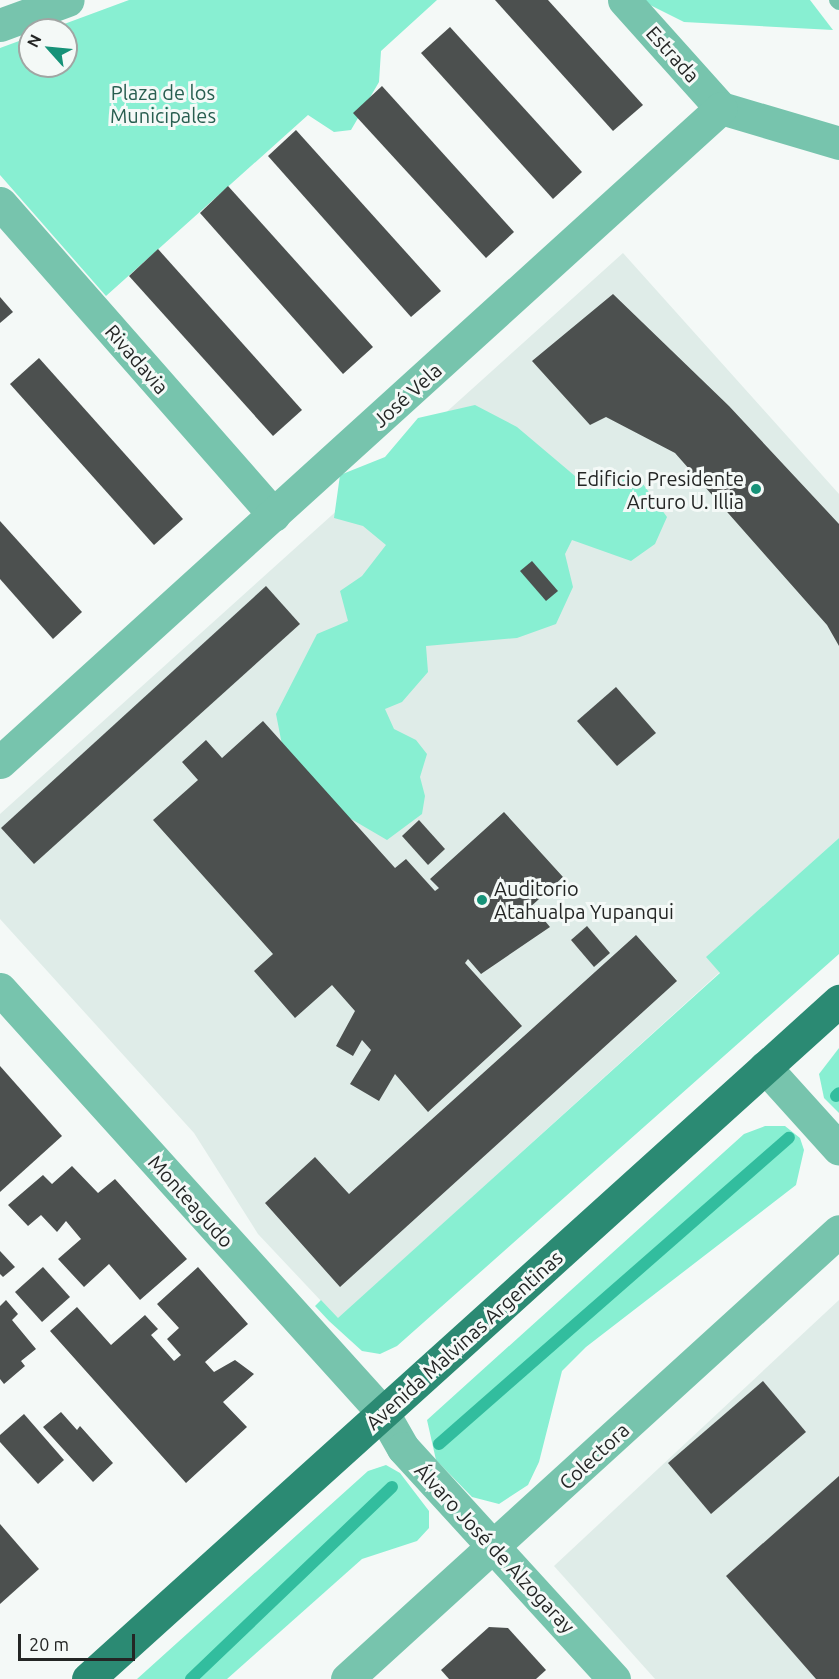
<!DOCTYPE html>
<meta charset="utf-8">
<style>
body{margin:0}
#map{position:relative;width:839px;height:1679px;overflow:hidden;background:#f4f9f7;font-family:Ubuntu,sans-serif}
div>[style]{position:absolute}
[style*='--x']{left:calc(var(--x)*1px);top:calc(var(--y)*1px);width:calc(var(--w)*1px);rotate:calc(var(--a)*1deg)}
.built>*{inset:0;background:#dfece8}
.green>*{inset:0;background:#88efd2}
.stream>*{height:12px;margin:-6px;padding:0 6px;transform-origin:6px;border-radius:6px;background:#32bd9e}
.building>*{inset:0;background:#4c504f}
.lane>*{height:16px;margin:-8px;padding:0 8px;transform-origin:8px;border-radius:8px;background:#77c4ad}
.street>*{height:33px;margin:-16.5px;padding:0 16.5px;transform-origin:16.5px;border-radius:16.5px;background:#77c4ad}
.primary>*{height:33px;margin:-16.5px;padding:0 16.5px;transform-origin:16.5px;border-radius:16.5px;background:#2b8a73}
.dots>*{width:16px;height:16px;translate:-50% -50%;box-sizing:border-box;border:3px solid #f4f9f7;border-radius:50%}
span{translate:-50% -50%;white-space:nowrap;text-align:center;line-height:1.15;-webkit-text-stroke:6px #f4f9f7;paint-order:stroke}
.street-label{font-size:20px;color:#242625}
.park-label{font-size:20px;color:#285e50}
.poi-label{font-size:20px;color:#242625}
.right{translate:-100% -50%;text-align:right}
.left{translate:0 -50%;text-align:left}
.north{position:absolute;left:18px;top:18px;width:60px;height:60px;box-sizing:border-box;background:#f4f9f7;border:2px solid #a1a5a3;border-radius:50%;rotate:297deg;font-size:16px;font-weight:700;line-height:24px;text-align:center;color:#242625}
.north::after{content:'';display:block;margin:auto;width:21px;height:27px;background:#169278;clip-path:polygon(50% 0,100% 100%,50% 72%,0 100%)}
.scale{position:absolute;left:18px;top:1634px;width:117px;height:27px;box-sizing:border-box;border:3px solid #242625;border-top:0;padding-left:8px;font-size:18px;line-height:21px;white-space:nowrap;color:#242625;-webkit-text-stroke:4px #f4f9f7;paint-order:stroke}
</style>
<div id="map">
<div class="built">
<i style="clip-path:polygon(623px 253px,839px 494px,839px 838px,707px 957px,720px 972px,338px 1319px,258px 1234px,194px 1133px,0 919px,0 814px)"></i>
<i style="clip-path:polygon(839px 1300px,839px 1679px,655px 1679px,554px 1566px)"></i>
</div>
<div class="green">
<i style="clip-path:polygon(129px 0,437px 0,381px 51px,379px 82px,351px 130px,334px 132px,308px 115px,106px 296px,0 175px,0 48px,30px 37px,30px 66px,66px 66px,66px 30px,48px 30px)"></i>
<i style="clip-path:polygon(640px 0,810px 0,833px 30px,684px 22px)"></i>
<i style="clip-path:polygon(475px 405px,517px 427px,575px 476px,640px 480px,667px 517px,655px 544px,631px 561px,572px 540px,565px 554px,573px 587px,556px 624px,517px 638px,426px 646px,428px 672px,402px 702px,385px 709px,394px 729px,416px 740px,427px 754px,420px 777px,425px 796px,422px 814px,387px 840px,322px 802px,284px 755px,276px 714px,317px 634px,348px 621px,340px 591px,362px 576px,386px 545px,363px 526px,334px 518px,340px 475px,385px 457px,418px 418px)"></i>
<i style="clip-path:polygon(839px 838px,839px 954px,397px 1346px,380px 1354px,362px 1351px,329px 1321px,315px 1306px,321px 1300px,338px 1318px,720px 973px,706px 957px)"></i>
<i style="clip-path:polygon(839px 1048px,839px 1113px,824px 1098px,819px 1074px)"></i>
<i style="clip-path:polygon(765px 1126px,785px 1126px,800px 1138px,804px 1150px,796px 1185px,586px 1347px,562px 1371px,539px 1462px,528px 1485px,499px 1504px,472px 1497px,436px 1460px,427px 1420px,744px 1134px)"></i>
<i style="clip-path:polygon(386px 1465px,400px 1473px,429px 1511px,429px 1528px,417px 1541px,362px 1559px,227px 1679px,137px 1679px,368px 1471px)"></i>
</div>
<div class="stream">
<i style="--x:836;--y:1096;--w:4;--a:-45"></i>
<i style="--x:439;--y:1444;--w:465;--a:-41.2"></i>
<i style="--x:191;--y:1679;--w:278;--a:-43.7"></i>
</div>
<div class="building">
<i style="clip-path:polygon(495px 0,548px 0,643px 105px,613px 131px)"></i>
<i style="clip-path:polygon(450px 27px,582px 172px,553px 199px,421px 53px)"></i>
<i style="clip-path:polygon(382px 86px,514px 232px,486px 258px,353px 113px)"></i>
<i style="clip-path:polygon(296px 130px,441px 291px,411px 317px,268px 156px)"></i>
<i style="clip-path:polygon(228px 186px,373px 347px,343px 374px,200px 213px)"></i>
<i style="clip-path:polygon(158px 249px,302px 410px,273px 436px,129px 276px)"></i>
<i style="clip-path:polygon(613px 294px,729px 406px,839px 524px,839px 646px,827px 625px,675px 453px,606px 417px,590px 425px,532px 361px)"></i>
<i style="clip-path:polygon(0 297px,13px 312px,0 323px)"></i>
<i style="clip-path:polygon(39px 358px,183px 519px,154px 545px,10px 384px)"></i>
<i style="clip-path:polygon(0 521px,82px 612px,53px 639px,0 579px)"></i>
<i style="clip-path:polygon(532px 561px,558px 591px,546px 601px,520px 571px)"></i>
<i style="clip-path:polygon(266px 586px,300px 624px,34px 864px,1px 828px)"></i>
<i style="clip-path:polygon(616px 687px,656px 733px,617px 766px,577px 721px)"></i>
<i style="clip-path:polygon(263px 721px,395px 868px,406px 859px,435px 891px,439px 888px,430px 879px,504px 812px,563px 877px,527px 910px,530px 913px,535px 909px,550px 927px,481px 974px,468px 959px,465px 963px,522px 1026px,428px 1112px,395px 1074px,379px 1101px,350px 1084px,371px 1050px,362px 1040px,353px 1056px,336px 1046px,355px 1011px,332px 985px,295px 1018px,254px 971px,273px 954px,153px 820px,198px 780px,182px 762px,206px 740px,222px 758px)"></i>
<i style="clip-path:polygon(419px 820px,445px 849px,428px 865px,402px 836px)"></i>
<i style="clip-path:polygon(587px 926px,610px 953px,594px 967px,571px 940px)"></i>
<i style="clip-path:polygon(636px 935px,677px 981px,340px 1287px,265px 1203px,315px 1157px,349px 1194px)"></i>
<i style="clip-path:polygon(0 1066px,62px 1136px,0 1192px)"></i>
<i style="clip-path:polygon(72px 1166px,98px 1193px,115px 1179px,187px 1259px,140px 1300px,109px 1264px,84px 1287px,58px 1259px,81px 1239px,66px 1221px,57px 1232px,41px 1215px,28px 1226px,8px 1205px,43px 1175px,52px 1184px)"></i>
<i style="clip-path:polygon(0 1251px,15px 1267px,3px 1277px,0 1274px)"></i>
<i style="clip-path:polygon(43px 1267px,70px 1297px,42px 1322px,15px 1292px)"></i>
<i style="clip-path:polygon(198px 1267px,248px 1324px,205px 1362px,214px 1372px,235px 1360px,254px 1374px,223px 1402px,247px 1427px,186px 1483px,50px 1331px,77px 1307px,111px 1345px,145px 1315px,158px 1329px,151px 1335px,174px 1361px,181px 1355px,167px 1339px,179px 1328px,157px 1304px)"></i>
<i style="clip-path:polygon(6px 1300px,18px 1314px,12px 1320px,36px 1349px,21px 1361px,25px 1366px,4px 1384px,0 1379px,0 1306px)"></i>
<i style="clip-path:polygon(763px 1381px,806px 1432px,711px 1514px,668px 1463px)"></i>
<i style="clip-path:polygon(61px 1412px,77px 1430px,80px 1426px,113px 1463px,93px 1482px,43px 1427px)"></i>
<i style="clip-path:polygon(24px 1414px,64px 1460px,38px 1484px,0 1442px,0 1435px)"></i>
<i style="clip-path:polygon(839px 1476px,839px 1679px,816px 1679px,726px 1576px)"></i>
<i style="clip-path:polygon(0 1524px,39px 1569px,0 1604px)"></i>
<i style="clip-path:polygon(489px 1627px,508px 1628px,546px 1670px,536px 1679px,449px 1679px,441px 1670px)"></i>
</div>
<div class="lane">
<i style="--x:837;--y:0;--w:3;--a:45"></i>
</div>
<div class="street">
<i style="--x:624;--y:0;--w:145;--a:48.1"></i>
<i style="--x:0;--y:25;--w:72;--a:-20.2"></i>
<i style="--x:721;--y:108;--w:123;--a:16.5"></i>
<i style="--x:0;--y:203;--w:415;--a:48.7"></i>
<i style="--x:0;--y:762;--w:973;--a:-42.21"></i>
<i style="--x:0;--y:989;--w:571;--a:47.91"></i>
<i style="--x:383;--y:1413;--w:40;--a:60.3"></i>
<i style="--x:403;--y:1448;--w:313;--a:47.6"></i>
<i style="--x:765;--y:1067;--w:110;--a:47.9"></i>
<i style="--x:347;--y:1679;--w:665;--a:-42.32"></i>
</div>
<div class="primary">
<i style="--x:88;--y:1679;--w:1012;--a:-42.08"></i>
</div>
<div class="dots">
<i style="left:756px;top:489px;background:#169278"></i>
<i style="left:482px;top:900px;background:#169278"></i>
</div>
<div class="street-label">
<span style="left:673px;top:54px;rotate:48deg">Estrada</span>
<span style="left:137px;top:359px;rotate:49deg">Rivadavia</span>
<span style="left:407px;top:395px;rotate:-42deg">José Vela</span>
<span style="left:191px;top:1201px;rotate:48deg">Monteagudo</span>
<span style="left:464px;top:1340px;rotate:-42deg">Avenida Malvinas Argentinas</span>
<span style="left:594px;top:1456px;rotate:-43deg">Colectora</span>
<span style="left:495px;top:1548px;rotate:47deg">Álvaro José de Alzogaray</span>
</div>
<div class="park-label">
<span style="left:163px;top:104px">Plaza de los<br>Municipales</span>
</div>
<div class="poi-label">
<span class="right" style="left:744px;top:490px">Edificio Presidente<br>Arturo U. Illia</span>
<span class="left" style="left:494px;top:900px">Auditorio<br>Atahualpa Yupanqui</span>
</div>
<div class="north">N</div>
<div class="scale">20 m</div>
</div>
